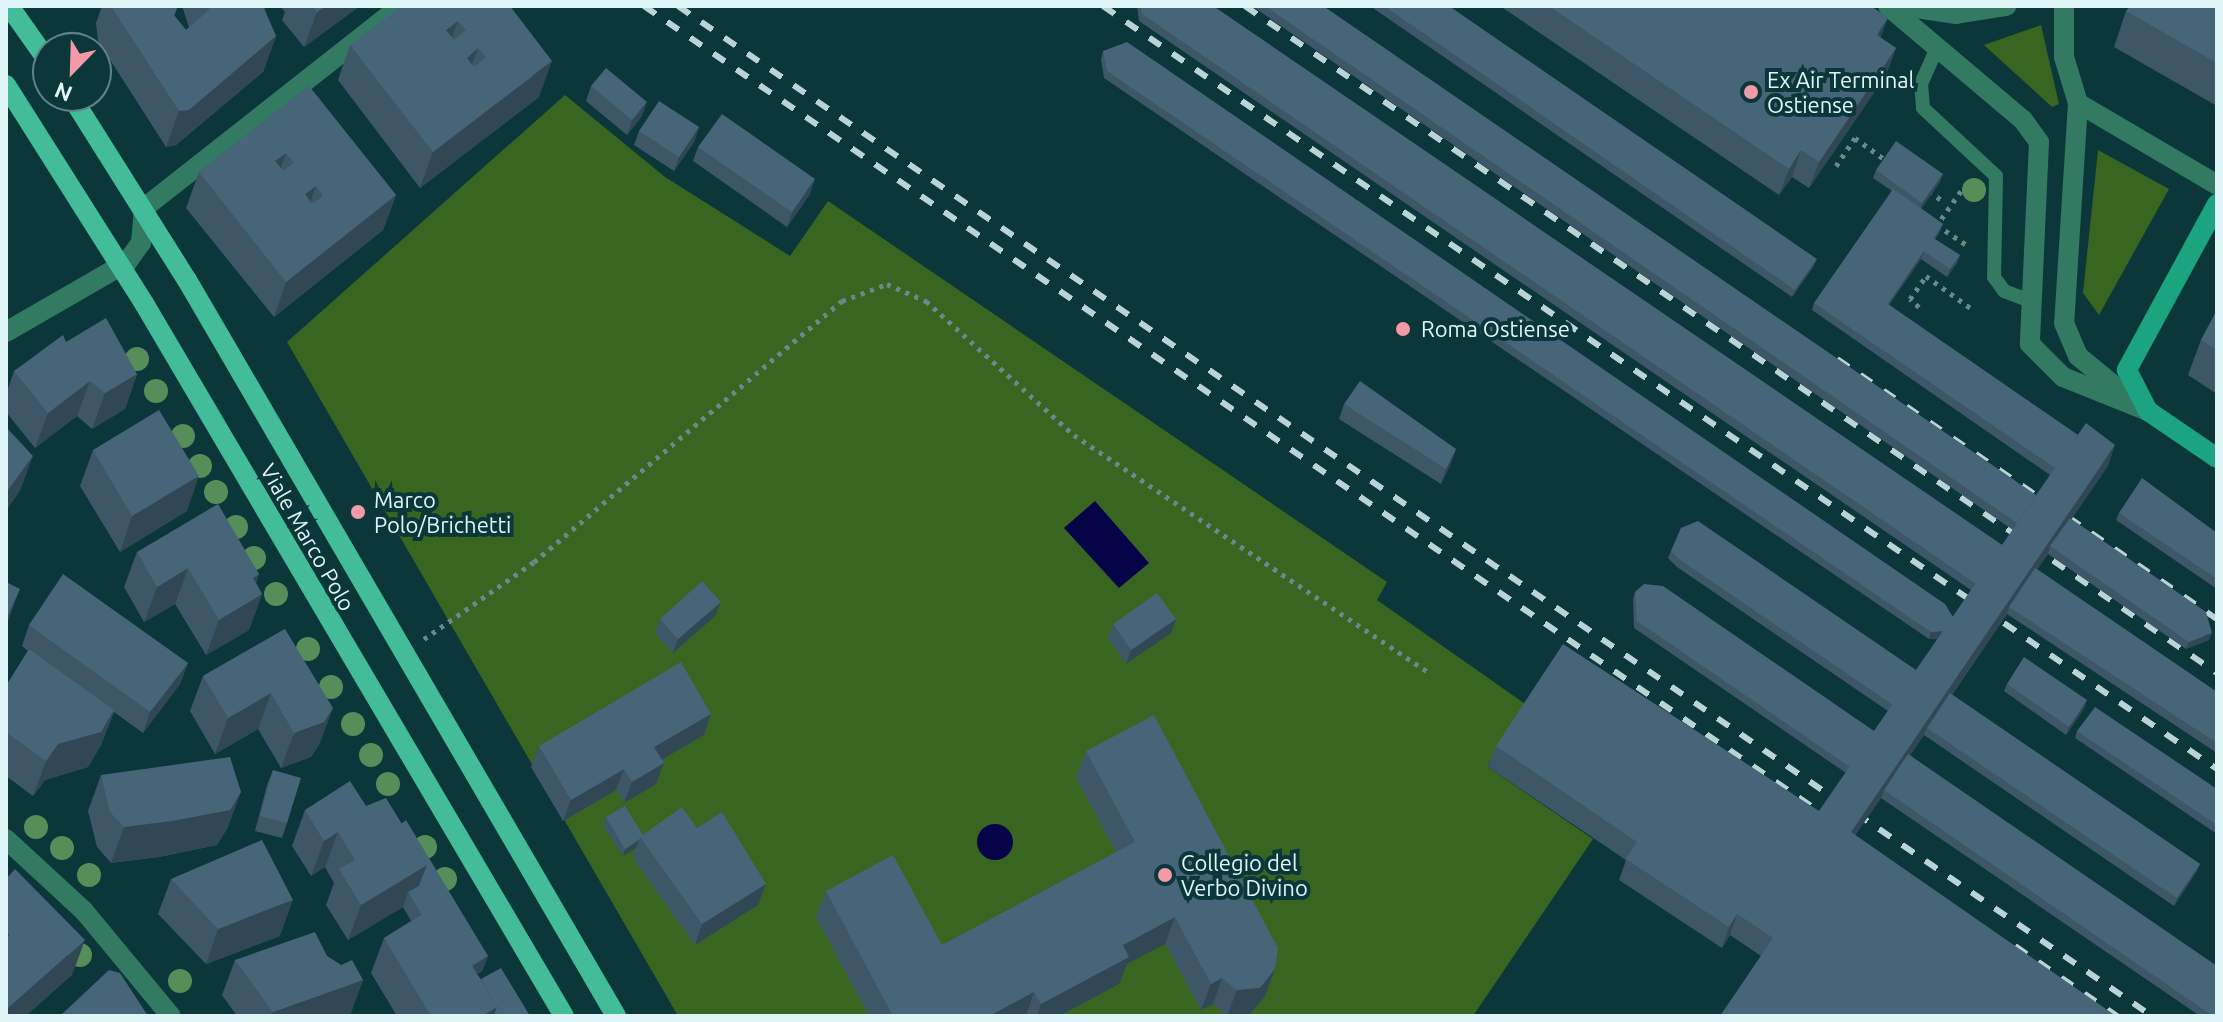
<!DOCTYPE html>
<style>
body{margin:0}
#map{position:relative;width:2223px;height:1022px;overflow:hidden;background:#0b373a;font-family:Ubuntu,sans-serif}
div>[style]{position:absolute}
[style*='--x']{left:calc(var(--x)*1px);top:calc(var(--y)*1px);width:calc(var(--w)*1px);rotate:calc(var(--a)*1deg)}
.green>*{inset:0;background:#386520}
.water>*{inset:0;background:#060448}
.round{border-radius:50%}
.path>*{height:5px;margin-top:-2.5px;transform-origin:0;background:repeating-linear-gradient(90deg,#688a8d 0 4px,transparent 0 10px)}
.lane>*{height:14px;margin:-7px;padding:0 7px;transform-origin:7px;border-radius:7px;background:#337a63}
.street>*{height:20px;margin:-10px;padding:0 10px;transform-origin:10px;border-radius:10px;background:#337a63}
.secondary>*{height:20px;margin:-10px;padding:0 10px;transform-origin:10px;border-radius:10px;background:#1ca380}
.primary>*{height:20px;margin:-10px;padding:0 10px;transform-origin:10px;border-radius:10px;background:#43bd99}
.rail>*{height:6px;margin-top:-3px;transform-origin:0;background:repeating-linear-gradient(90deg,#bad3d5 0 14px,transparent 0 28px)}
.trees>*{width:24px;height:24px;margin:-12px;border-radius:50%;background:#558e59}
.wall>*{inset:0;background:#3d5767}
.shaded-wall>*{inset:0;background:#324754}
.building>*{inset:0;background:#476578}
.dots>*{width:22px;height:22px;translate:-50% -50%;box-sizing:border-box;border:4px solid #0b373a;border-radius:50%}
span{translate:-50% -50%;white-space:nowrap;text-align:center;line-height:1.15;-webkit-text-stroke:8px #0b373a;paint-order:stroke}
.poi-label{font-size:22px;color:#e0f5f7}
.left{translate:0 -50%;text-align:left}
.street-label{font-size:22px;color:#e0f5f7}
.frame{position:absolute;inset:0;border:8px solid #e0f5f7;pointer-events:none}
.north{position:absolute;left:32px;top:32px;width:80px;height:80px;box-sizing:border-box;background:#0b373a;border:2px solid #608386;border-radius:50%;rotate:203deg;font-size:22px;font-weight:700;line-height:32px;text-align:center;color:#e0f5f7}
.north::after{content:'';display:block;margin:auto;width:28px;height:36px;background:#f39aa9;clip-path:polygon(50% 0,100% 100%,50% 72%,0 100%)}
</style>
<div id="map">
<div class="green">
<i style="clip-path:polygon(2041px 25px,2059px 104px,2052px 107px,1984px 45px)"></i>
<i style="clip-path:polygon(565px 95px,665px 177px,790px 256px,828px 201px,1387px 582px,1377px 600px,1528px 706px,1488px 767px,1593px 839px,1473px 1016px,678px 1016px,287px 342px)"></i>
<i style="clip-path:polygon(2098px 150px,2169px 189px,2099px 315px,2083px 293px)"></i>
</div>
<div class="water">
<i style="clip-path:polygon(1095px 501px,1149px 563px,1119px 588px,1064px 528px)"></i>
<i class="round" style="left:977px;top:824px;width:36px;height:36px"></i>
</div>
<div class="path">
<i style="--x:1836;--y:166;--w:34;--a:-56"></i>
<i style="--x:1855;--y:138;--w:41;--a:36"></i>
<i style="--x:1929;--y:191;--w:19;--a:36"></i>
<i style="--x:1961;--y:191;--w:42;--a:125.2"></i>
<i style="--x:1937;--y:225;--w:36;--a:34"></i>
<i style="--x:1919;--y:307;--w:12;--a:-138"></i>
<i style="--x:1910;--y:299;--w:28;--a:-55"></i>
<i style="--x:1926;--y:276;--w:57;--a:35.7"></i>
<i style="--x:424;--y:639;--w:134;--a:-35"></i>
<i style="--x:534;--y:562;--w:404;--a:-40.3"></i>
<i style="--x:842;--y:301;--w:48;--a:-20.7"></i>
<i style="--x:887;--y:284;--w:43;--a:23.6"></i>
<i style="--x:926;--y:301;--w:200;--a:42.2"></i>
<i style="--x:1074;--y:435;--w:427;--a:33.8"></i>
</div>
<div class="lane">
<i style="--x:1937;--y:48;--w:39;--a:114"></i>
<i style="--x:1921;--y:84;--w:24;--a:85"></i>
<i style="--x:1923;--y:108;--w:100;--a:43"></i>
<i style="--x:1996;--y:176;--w:101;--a:91.1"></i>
<i style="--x:1994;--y:277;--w:17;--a:54"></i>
<i style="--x:2004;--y:291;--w:26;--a:21"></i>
</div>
<div class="street">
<i style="--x:1888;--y:6;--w:177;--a:40.2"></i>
<i style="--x:2023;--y:120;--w:27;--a:54"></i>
<i style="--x:2039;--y:142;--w:202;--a:92.6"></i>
<i style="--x:2030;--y:344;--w:47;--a:45"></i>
<i style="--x:2063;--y:377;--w:92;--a:21.8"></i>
<i style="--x:1903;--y:6;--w:54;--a:8.6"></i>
<i style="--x:1956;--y:14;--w:51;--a:-9.1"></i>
<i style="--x:2064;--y:6;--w:51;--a:90"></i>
<i style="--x:2064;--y:57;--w:48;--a:73.1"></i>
<i style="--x:2078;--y:103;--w:161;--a:30.5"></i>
<i style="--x:2078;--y:103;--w:220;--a:93.6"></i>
<i style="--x:2064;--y:323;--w:36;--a:67"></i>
<i style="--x:2078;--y:356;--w:65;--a:39.4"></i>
<i style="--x:6;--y:332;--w:140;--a:-30"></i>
<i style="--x:127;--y:262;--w:24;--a:-54"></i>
<i style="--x:141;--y:243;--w:35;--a:-85"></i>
<i style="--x:144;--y:208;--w:327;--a:-38.2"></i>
<i style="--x:6;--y:839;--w:106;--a:42.7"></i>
<i style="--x:84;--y:911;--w:136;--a:50.4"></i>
</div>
<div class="secondary">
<i style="--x:2217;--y:204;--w:189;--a:118.5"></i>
<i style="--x:2127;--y:370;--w:46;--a:62.9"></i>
<i style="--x:2148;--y:411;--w:83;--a:34.3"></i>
</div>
<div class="primary">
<i style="--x:9;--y:6;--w:67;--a:54.7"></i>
<i style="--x:6;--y:85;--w:260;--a:57.7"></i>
<i style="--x:145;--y:305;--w:825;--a:59.49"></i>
<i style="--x:71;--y:96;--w:218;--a:57.8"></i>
<i style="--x:187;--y:280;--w:852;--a:59.76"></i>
</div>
<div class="rail">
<i style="--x:644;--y:6;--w:1438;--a:34.43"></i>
<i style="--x:678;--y:6;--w:1787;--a:34.42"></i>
<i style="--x:1103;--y:6;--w:1350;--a:34.41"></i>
<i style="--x:1245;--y:6;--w:1179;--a:34.46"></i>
<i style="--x:1837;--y:359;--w:460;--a:34.4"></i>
<i style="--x:2015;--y:946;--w:124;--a:34.5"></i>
</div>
<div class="trees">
<i style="left:1974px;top:190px"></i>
<i style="left:137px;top:359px"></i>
<i style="left:156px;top:391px"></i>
<i style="left:183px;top:436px"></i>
<i style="left:200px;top:466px"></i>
<i style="left:216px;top:492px"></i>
<i style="left:236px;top:527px"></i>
<i style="left:254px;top:558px"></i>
<i style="left:276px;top:594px"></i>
<i style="left:308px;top:649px"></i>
<i style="left:331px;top:687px"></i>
<i style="left:353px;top:724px"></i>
<i style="left:371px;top:755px"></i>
<i style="left:388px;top:784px"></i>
<i style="left:36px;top:827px"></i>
<i style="left:425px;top:847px"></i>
<i style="left:62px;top:848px"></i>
<i style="left:89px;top:875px"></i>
<i style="left:445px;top:879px"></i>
<i style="left:80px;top:955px"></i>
<i style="left:180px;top:981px"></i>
</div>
<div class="wall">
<i style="clip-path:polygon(102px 6px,178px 6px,174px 16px,186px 30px,189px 27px,182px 6px,269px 6px,264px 9px,276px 36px,263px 72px,176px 145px,166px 147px,98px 41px,96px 23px)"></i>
<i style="clip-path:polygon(280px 6px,360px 6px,304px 47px,282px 20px,285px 12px)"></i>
<i style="clip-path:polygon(510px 6px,539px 97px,420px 188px,338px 80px,350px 45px)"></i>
<i style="clip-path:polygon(1137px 6px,1213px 6px,2002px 545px,2013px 530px,1252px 6px,1323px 6px,2036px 495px,2050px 475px,1812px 310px,1814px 303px,1892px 191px,1873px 178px,1876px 170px,1940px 182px,1921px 208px,1943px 224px,1940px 231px,1935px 239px,1960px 255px,1957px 263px,1947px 277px,1921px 259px,1889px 305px,2108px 466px,2071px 519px,2209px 640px,2186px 649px,2048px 554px,2037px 569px,2217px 692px,2217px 753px,2007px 614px,1952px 695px,2200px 864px,2197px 871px,2174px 906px,1924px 735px,1910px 755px,2217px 1016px,2200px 1016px,1881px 798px,1855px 835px,1761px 956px,1730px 935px,1722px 948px,1619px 880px,1626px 860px,1488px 767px,1496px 746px,1819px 811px,1846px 773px,1634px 628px,1633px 599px,1635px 592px,1874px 731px,1888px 711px,1677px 567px,1668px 558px,1681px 528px,1916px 670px,1938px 639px,1929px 639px,1104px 78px,1101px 59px,1103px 51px,1953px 617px,1971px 590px,1139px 21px)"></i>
<i style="clip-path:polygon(1370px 6px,1449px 6px,1814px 266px,1792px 297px)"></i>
<i style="clip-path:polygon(1500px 6px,1871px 6px,1881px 38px,1896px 48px,1886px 75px,1809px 188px,1792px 177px,1779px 195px)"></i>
<i style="clip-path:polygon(2217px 6px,2217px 106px,2114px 47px,2126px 11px)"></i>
<i style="clip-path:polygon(309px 86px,396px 195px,383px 230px,274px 317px,186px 208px,199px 172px)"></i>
<i style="clip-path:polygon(591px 86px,642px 116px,627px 135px,586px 101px)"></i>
<i style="clip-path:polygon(699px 127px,694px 142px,674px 171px,634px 145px,639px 131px)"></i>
<i style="clip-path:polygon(698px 147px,810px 194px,787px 227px,693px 161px)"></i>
<i style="clip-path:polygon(2217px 310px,2217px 394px,2188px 375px,2201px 340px)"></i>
<i style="clip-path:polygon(66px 342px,137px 374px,125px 409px,92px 429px,77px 416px,35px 448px,6px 412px,6px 394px,14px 371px)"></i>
<i style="clip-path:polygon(1344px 404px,1456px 449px,1441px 484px,1339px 419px)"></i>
<i style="clip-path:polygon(93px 450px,187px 511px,120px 552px,80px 486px)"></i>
<i style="clip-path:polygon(2119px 513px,2217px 533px,2217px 589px,2116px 520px)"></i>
<i style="clip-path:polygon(137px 552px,259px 574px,256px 583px,262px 594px,249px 630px,206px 655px,175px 604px,144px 622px,124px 587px)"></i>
<i style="clip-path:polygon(715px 616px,673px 653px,655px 633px,660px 619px)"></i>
<i style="clip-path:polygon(1176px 619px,1171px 633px,1126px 664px,1108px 638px,1113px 624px)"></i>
<i style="clip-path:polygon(29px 625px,188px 663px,180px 684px,143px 733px,114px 712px,101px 745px,88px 767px,45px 780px,33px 796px,6px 776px,6px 686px,28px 651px,22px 646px)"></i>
<i style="clip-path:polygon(285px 629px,320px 743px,311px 757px,281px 768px,258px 729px,215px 754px,190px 711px,203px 676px)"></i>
<i style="clip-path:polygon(2007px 684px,2085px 707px,2066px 735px,2004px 691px)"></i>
<i style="clip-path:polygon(711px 714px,704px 735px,662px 759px,664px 763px,656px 784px,624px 803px,616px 790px,563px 821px,531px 767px,539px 746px)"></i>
<i style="clip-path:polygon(2077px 731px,2217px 789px,2217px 834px,2075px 738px)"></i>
<i style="clip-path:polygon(1086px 751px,1275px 969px,1265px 996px,1250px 1014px,1227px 1016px,1213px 1004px,1201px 1010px,1165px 944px,1127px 964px,1119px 984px,1059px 1016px,869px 1016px,816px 917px,826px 891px,942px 945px,1116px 852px,1076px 778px)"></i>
<i style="clip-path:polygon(273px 770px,287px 823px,282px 838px,255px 831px,267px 785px)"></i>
<i style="clip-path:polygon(101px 775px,228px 827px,217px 845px,159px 857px,111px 863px,97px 847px,88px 811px)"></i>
<i style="clip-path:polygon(366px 806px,401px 824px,488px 956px,482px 971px,477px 974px,481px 979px,530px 1016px,397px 1016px,371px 973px,384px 938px,411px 921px,403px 907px,348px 940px,326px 905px,334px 883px,325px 867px,311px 876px,292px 846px,305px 810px)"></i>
<i style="clip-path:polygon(606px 817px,643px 835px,697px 828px,766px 884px,758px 905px,695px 945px,633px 858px,636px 848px,623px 856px,603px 825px)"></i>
<i style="clip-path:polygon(171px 879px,280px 936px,206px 964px,158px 914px)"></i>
<i style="clip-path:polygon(327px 956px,363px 980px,350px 1015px,237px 1016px,222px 995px,235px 960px)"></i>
</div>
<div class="shaded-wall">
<i style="clip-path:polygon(326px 6px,360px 6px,304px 47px,317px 12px)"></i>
<i style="clip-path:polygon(1888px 18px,1878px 44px,1877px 35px)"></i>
<i style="clip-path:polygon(458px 21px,445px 56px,446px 30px)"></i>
<i style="clip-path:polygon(276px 36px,263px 72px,176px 145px,166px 147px,179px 111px)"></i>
<i style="clip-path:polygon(478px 48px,465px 83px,467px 58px)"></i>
<i style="clip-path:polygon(1896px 48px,1886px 75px,1809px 188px,1819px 162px)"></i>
<i style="clip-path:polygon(552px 61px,539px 97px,420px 188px,433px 152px)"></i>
<i style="clip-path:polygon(647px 102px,642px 116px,627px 135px,632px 120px)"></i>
<i style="clip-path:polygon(699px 127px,694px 142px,674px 171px,679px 157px)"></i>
<i style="clip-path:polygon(1801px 150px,1792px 177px,1779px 195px,1789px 169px)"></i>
<i style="clip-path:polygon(286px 153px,273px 189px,275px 161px)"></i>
<i style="clip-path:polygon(1943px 174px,1940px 182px,1920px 211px,1922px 203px)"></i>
<i style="clip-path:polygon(815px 179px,810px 194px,787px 227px,792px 212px)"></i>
<i style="clip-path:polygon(316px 186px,303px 221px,305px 194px)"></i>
<i style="clip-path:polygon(396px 195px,383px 230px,274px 317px,286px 282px)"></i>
<i style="clip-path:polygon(1924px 251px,1921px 259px,1885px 311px,1888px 304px)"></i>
<i style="clip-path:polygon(1960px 255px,1957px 263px,1947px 277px,1950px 269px)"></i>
<i style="clip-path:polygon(1817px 259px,1814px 266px,1792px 297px,1795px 290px)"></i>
<i style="clip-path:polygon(137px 374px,125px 409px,92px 429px,105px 393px)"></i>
<i style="clip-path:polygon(90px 381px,77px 416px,35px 448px,48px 413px)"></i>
<i style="clip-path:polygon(2115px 445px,2108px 466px,2052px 548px,2050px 546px,2048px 554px,2011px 608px,2009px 607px,2007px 614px,1928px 729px,1927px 728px,1924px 735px,1886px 791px,1884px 790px,1881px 798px,1843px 853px,1851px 832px)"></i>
<i style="clip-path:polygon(1456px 449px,1451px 464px,1441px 484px,1446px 469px)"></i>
<i style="clip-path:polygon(33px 456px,20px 491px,6px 511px,6px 493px)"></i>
<i style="clip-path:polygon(199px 476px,187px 511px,120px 552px,132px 516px)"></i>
<i style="clip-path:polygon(188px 568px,175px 604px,144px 622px,157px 587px)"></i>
<i style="clip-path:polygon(259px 574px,248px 603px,262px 594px,249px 630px,206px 655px,219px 620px,253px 578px)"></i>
<i style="clip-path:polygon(20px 589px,7px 624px,6px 627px,6px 620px)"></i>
<i style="clip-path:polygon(721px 602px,715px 616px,673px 653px,678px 639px)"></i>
<i style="clip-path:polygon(1176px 619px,1171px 633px,1126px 664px,1131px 650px)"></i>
<i style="clip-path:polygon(1947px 631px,1945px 638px,1929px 639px,1931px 632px)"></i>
<i style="clip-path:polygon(2212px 633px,2209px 640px,2186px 649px,2189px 642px)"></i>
<i style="clip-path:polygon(188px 663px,180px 684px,143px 733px,150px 712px)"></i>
<i style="clip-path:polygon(271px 693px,258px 729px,215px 754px,228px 718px)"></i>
<i style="clip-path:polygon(2087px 700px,2085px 707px,2066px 735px,2069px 727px)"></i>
<i style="clip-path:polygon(333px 708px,320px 743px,311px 757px,281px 768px,294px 733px)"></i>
<i style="clip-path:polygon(114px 710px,101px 745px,88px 767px,45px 780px,33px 796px,46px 761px,58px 744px)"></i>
<i style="clip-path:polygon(711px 714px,704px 735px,647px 768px,654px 747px)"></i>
<i style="clip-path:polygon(664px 763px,656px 784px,624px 803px,632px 782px)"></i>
<i style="clip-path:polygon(624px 769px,616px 790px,563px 821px,571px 800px)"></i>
<i style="clip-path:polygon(241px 792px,228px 827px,217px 845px,159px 857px,111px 863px,124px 827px)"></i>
<i style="clip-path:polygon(338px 832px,325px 867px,311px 876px,324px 841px)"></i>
<i style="clip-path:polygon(639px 840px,636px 848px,623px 856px,625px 849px)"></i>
<i style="clip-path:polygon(2200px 864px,2197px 871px,2174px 906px,2177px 898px)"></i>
<i style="clip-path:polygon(427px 865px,414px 900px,408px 892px,403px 907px,348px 940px,361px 905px)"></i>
<i style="clip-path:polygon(766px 884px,758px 905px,695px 945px,702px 924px)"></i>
<i style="clip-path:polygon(293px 900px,280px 936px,206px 964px,218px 929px)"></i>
<i style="clip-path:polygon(1737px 914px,1730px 935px,1722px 948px,1729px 927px)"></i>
<i style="clip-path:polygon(1175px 917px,1165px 944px,1127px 964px,1119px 984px,1059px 1016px,1037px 1016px,1041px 1004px,1123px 945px)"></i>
<i style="clip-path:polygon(85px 940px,72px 975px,26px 1016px,6px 1016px,7px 1009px)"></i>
<i style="clip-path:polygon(488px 956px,482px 971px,453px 989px,458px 974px)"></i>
<i style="clip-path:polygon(1275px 969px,1265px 996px,1250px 1014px,1227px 1016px,1237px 990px)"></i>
<i style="clip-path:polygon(1222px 978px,1213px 1004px,1201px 1010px,1211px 984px)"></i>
<i style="clip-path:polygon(363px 980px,350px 1015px,271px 1016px,273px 1012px)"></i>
<i style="clip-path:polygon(1034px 992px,1026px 1016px,989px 1016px)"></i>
<i style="clip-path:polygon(497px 1007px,494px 1016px,482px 1016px)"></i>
</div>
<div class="building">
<i style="clip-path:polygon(111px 6px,178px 6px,174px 15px,186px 30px,209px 10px,208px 6px,263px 6px,276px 36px,189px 110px,179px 111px)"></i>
<i style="clip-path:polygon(312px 6px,326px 6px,317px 12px)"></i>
<i style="clip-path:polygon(evenodd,402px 6px,510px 6px,552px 61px,433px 152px,350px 45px,402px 6px,458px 21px,466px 30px,454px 40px,446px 30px,458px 21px,402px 6px,478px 48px,486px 57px,474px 67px,467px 58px,478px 48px)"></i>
<i style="clip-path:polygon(1141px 6px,1213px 6px,2002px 545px,1976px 584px,1142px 14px)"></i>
<i style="clip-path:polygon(1265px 6px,1323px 6px,2036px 495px,2017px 523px)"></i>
<i style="clip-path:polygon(1384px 6px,1449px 6px,1817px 259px,1795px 290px)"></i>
<i style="clip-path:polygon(1549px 6px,1871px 6px,1888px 18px,1877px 35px,1896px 48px,1819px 162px,1801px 150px,1789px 169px)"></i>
<i style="clip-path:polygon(2130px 6px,2217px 6px,2217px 63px,2126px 11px)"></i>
<i style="clip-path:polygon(1127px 42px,1945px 604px,1953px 617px,1943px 631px,1931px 632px,1107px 71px,1103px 51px)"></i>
<i style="clip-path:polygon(606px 68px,647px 102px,632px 120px,591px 86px)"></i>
<i style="clip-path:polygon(evenodd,309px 86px,396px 195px,286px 282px,199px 172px,309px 86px,286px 153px,294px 163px,283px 171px,275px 161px,286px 153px,309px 86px,316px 186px,323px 196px,312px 204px,305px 194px,316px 186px)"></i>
<i style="clip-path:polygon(659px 101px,699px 127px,679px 157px,639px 131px)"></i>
<i style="clip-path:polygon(722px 114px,815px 179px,792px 212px,698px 147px)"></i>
<i style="clip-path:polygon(1896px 141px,1943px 174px,1922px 203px,1876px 170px)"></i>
<i style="clip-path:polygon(1893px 189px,1943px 224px,1933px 238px,1960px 255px,1950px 269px,1924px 251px,1888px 304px,2078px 435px,2055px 468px,1814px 303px)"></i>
<i style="clip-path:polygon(2217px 310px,2217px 350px,2201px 340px)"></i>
<i style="clip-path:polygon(106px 318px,137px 374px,105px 393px,90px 381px,48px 413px,14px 371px,63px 335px,66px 342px)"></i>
<i style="clip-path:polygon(1360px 381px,1456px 449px,1446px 469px,1344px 404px)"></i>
<i style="clip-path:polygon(159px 410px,199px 476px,132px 516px,93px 450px)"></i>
<i style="clip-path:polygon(2086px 423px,2115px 445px,1851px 832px,2116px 1016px,1720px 1016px,1773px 938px,1737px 914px,1729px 927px,1626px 859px,1637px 842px,1496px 746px,1563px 644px,1819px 811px)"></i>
<i style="clip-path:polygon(6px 427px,33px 456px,6px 493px)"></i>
<i style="clip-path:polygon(2142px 478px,2217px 533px,2217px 579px,2119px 513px)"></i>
<i style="clip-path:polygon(218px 504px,259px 574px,253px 578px,262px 594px,219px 620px,188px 568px,157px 587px,137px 552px)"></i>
<i style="clip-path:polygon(2070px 518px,2206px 612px,2212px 633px,2189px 642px,2050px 546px)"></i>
<i style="clip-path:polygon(1698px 521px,1916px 670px,1893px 705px,1679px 559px,1671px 551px,1681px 528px)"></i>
<i style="clip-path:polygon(2035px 568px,2217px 692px,2217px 743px,2009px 607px)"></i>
<i style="clip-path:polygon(63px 574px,188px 663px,150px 712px,29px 625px)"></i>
<i style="clip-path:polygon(702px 581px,721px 602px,678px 639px,660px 619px)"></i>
<i style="clip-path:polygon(6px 582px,20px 589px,6px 620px)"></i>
<i style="clip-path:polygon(1644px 584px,1663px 586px,1874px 731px,1850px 767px,1637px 621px,1635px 592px)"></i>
<i style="clip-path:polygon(1157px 593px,1176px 619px,1131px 650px,1113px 624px)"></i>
<i style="clip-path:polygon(285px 629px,333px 708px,324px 722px,294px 733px,271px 693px,228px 718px,203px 676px)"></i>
<i style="clip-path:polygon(29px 649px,114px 710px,101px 732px,58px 744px,46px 761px,6px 732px,6px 686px)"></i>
<i style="clip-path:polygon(2024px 657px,2087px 700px,2069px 727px,2007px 684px)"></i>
<i style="clip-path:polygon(681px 662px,711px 714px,654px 747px,664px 763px,632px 782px,624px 769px,571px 800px,539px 746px)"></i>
<i style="clip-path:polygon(1950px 693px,2200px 864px,2177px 898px,1927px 728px)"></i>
<i style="clip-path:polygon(2095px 707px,2217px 789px,2217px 825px,2077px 731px)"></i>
<i style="clip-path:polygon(1154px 715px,1278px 948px,1275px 969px,1260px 988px,1237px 990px,1222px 978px,1211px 984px,1175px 917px,1123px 945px,1129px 957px,1041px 1004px,1034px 992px,989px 1016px,893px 1016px,826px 891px,893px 855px,942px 945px,1135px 842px,1086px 751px)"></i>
<i style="clip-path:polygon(1908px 754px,2217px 966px,2217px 1016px,2213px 1016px,1884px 790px)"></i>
<i style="clip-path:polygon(230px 757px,241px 792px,230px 810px,172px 821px,124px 827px,110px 812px,101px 775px)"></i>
<i style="clip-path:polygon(273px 770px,301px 778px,287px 823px,260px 816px)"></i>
<i style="clip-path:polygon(350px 781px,366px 806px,386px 798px,427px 865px,361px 905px,339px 869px,355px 860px,338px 832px,324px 841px,305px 810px)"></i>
<i style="clip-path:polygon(625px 806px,643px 835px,640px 837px,639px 840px,625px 849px,606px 817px)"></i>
<i style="clip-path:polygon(682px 807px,697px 828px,722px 812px,766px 884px,702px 924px,640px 837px)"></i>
<i style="clip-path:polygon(406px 820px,488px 956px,472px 966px,436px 906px,422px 915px,408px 892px,419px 886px,427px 865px,401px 824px)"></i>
<i style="clip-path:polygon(262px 840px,293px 900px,218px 929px,171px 879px)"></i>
<i style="clip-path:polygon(15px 869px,85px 940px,7px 1009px,6px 1008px,6px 938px,9px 935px,6px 932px,6px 879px)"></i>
<i style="clip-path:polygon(436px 906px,497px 1007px,482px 1016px,431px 1016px,384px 938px)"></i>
<i style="clip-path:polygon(315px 932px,327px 956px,341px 965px,352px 960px,363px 980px,273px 1012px,235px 960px)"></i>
<i style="clip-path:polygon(501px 968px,530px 1016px,494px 1016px,497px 1007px,481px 979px)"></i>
<i style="clip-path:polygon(109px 970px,120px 973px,148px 1016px,60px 1016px)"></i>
</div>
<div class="dots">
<i style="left:1751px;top:92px;background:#f39aa9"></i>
<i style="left:1403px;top:329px;background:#f39aa9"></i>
<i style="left:358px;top:512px;background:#f39aa9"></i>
<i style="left:1165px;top:875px;background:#f39aa9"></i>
</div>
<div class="poi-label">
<span class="left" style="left:1767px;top:92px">Ex Air Terminal<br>Ostiense</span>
<span class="left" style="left:1421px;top:329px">Roma Ostiense</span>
<span class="left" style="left:374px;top:512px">Marco<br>Polo/Brichetti</span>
<span class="left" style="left:1181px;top:875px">Collegio del<br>Verbo Divino</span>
</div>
<div class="street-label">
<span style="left:308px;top:537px;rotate:60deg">Viale Marco Polo</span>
</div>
<div class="frame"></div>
<div class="north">N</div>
</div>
